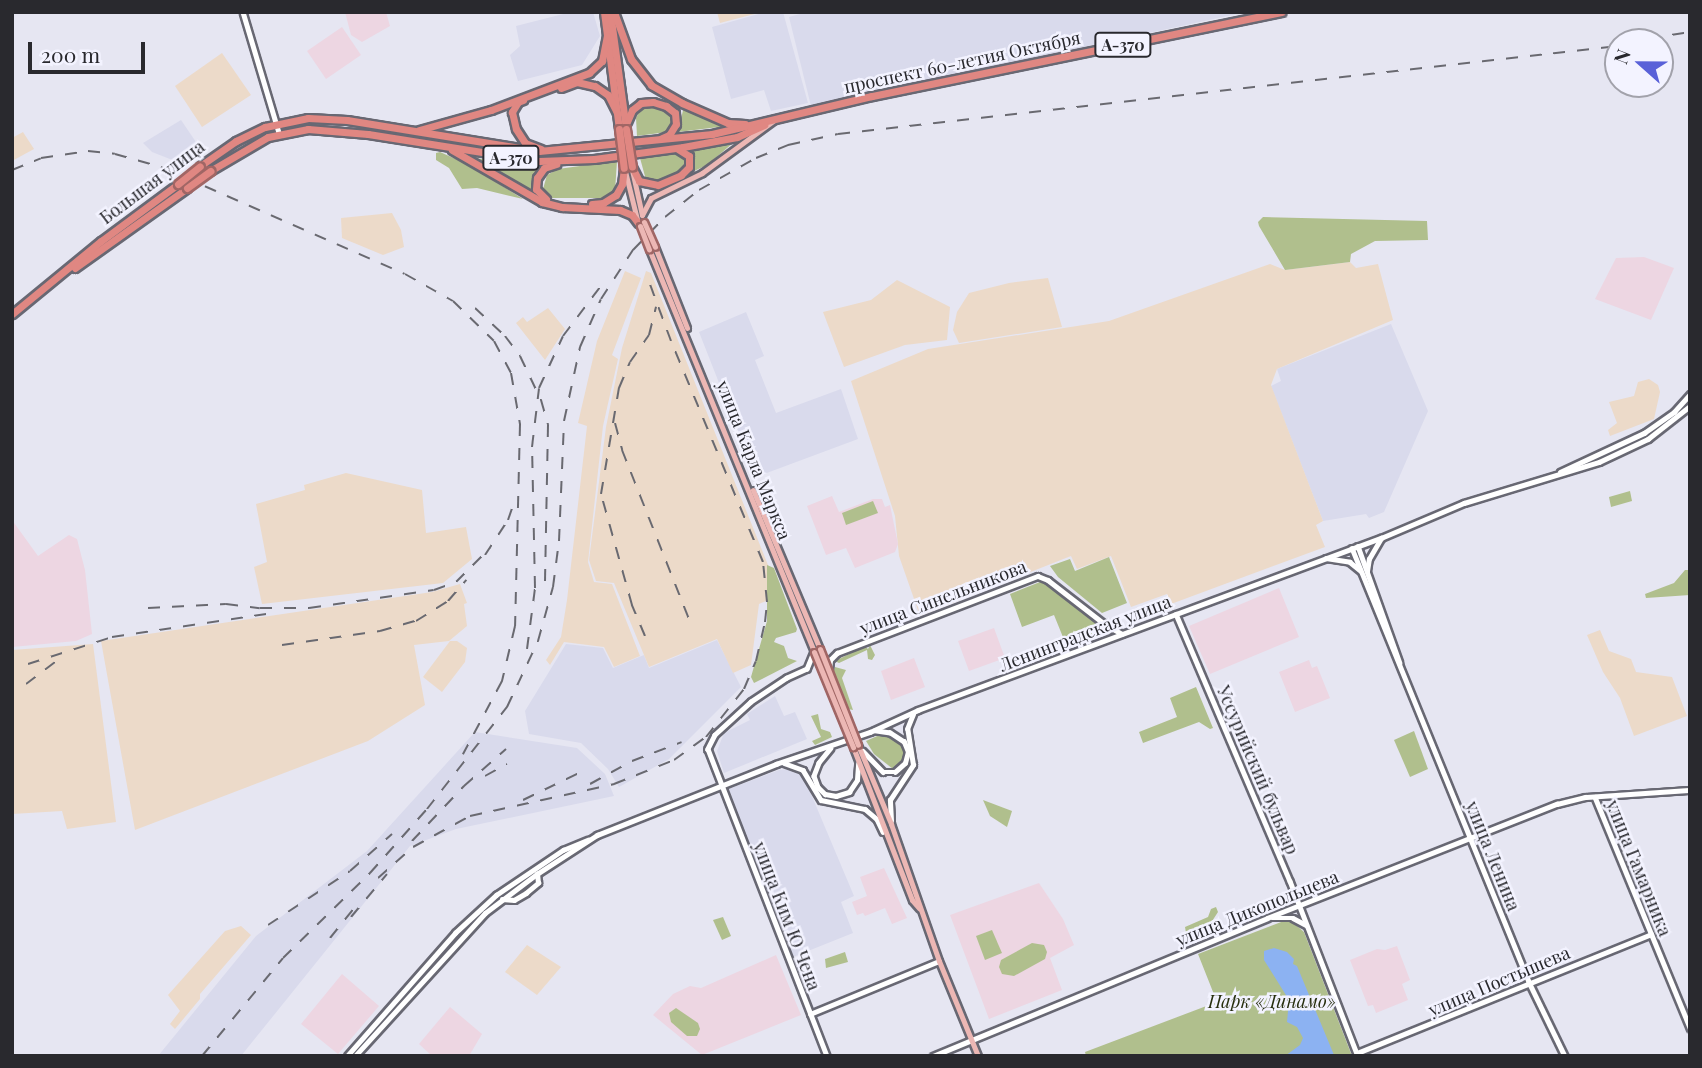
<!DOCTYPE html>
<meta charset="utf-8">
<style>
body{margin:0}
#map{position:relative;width:1702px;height:1068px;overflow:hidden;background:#e6e6f2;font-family:"Playfair Display",serif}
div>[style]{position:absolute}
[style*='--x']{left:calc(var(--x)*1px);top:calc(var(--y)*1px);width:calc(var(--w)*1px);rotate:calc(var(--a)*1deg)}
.built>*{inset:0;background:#d9daec}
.industrial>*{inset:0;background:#ecdac9}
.education>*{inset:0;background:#edd6e2}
.green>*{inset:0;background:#b0bf8d}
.water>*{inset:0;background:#8cb2f2}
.roads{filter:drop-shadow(2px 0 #686873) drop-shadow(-2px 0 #686873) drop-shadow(0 2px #686873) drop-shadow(0 -2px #686873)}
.secondary>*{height:4.5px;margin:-2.25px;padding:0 2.25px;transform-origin:2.25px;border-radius:2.25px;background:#fff}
.primary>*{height:5px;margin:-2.5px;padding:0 2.5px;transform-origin:2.5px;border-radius:2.5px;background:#ecb7b4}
.highway>*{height:7px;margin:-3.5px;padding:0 3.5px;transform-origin:3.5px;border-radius:3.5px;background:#e08782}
.rail>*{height:2px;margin-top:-1px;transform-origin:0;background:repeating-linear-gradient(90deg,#696970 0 12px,transparent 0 24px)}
.bridges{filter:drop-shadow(2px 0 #a06665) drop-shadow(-2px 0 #a06665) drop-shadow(0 2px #a06665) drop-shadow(0 -2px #a06665)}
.primary-bridge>*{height:5px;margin:-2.5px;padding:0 2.5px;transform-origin:2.5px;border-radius:2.5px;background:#ecb7b4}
.highway-bridge>*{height:7px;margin:-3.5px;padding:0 3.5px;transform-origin:3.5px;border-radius:3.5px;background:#e08782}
span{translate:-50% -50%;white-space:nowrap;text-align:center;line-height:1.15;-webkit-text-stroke:5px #f3f3ff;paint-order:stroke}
.shield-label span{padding:2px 5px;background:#f3f3ff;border:2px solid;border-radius:5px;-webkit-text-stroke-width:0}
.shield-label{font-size:16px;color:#29292e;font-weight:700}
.street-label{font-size:18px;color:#29292e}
.park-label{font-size:18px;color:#272f0f;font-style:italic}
.frame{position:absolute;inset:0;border:14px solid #29292e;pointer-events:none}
.north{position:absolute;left:1604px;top:28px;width:70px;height:70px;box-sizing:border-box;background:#f3f3ff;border:2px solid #a2a2ab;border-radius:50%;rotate:291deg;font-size:19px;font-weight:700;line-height:28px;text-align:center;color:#29292e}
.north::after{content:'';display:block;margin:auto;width:24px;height:32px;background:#5961d8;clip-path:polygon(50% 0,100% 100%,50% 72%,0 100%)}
.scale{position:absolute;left:28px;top:42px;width:117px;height:32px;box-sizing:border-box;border:4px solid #29292e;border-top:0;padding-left:9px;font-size:21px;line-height:24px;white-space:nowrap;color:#29292e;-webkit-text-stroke:5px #f3f3ff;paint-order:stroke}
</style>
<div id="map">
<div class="built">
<i style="clip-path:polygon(571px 12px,593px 12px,600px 36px,582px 65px,518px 81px,510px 55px,520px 46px,516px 26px)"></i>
<i style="clip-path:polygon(766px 12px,783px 12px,808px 103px,771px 111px,764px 90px,731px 99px,712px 27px)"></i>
<i style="clip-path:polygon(807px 12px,1246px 12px,811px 106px,789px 17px)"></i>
<i style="clip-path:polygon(181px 120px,198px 145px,175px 161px,152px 152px,143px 143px)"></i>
<i style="clip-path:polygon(746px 312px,764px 356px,755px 360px,776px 413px,841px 389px,858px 439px,756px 477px,699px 332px)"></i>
<i style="clip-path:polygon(1391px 324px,1428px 411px,1384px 512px,1369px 518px,1366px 514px,1323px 521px,1271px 386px,1281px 381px,1277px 369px)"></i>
<i style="clip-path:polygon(717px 640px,741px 687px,669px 759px,619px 787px,608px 769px,581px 743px,529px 734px,525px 711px,566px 644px,603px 648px,613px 668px,644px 655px,649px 668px)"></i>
<i style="clip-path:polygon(775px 696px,784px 716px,795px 712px,807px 739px,724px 773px,717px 751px,724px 733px,750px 720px,747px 714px)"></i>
<i style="clip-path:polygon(475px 732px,577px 748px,605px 774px,614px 796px,456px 829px,410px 846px,241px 1056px,158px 1056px,256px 936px,367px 851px)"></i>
<i style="clip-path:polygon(792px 769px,803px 775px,854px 896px,841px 902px,853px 933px,793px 957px,726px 790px,779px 770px)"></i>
</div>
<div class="industrial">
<i style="clip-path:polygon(717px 12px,762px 12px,720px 23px)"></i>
<i style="clip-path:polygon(222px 53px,251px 95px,202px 127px,175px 86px)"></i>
<i style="clip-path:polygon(23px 132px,34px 149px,12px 161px,12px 138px)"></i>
<i style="clip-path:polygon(392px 213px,401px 230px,404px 247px,383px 255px,342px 238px,341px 218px)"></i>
<i style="clip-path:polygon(1350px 262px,1356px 268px,1378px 264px,1393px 320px,1277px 369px,1271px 385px,1323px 521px,1316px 525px,1325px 547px,1171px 604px,1167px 594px,1131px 607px,1111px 556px,1077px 569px,1071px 556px,920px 616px,899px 556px,895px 516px,851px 381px,928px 349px,1109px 321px,1270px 264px,1285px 270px)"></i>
<i style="clip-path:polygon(625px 271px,641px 278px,612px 355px,618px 359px,603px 426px,588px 562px,594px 582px,612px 584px,640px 656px,614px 667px,604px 647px,564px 642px,550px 665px,546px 660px,561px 637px,567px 600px,587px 426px,578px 423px,597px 341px)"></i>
<i style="clip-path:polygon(646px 271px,651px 273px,780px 595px,759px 604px,751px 665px,733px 673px,717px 639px,649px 667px,614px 583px,596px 581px,589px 560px,606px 427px,622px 348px)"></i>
<i style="clip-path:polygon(1048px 278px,1062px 327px,959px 343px,953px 330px,957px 312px,969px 293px,1009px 283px)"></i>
<i style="clip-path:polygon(897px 280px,950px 307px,947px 340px,905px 345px,844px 367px,823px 312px,871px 300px)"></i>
<i style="clip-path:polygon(548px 308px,565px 329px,545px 360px,516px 323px,523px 317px,527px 322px)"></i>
<i style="clip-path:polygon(1649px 379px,1658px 385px,1660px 392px,1654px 419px,1610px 436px,1608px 430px,1617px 423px,1609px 402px,1634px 396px,1638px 382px)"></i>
<i style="clip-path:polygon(346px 473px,422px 490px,426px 533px,466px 527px,472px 559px,443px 583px,262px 604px,254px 567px,267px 562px,256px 504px,305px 490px,304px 485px)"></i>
<i style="clip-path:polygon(460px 584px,467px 603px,464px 604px,467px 626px,449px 641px,414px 645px,425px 705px,368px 741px,135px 830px,101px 641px,432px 592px)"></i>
<i style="clip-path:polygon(1600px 630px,1609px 651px,1631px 659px,1636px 672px,1672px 677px,1687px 716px,1634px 736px,1620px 698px,1603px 672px,1587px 635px)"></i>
<i style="clip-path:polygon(450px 641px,457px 641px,467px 648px,465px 662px,442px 692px,423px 677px)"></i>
<i style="clip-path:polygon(93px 644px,116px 822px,67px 829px,62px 811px,12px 814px,12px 650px)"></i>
<i style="clip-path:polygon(241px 926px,251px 935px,200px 994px,200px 999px,175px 1029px,170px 1024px,180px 1011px,168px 995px,225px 931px)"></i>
<i style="clip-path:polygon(527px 945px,561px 967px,537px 995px,505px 972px)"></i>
</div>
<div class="education">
<i style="clip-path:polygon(345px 12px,386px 12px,390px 26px,362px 42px,351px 35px)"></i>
<i style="clip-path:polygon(342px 27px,361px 55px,326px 79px,307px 51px)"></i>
<i style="clip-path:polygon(1644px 257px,1674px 268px,1651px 320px,1595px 299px,1616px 258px)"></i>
<i style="clip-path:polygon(832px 496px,839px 512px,873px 499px,882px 499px,885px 507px,890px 505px,898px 544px,895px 552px,855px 568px,846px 548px,826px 555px,807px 506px)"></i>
<i style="clip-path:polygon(12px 520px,38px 556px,69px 535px,77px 539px,85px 570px,92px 634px,76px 641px,12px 647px)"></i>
<i style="clip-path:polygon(1279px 588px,1299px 637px,1210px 674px,1189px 626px)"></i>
<i style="clip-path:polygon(994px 628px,1005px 658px,969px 671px,958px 641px)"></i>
<i style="clip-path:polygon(914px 658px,925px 687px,891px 700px,881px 671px)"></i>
<i style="clip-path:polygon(1309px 660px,1312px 668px,1317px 666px,1330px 698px,1295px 712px,1279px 672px)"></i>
<i style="clip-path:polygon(884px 868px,907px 918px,892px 924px,885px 908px,865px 916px,863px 913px,857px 915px,852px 902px,867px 896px,860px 877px)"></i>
<i style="clip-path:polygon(1039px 883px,1063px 919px,1074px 945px,1050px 958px,1062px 990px,989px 1019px,950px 915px)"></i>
<i style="clip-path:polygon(1397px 946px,1410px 980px,1402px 984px,1408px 1000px,1376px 1013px,1373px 1005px,1368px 1006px,1350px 960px,1377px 949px,1385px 950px)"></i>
<i style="clip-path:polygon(776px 955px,801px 1015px,702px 1055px,653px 1015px,673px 994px,690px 986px,701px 988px)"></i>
<i style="clip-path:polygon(342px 974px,379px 1006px,338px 1054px,301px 1024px)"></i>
<i style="clip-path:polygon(450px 1007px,482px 1034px,469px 1056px,432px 1056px,419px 1044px)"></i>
</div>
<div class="green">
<i style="clip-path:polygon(657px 105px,673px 116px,673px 123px,667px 132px,637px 136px,636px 118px,640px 110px)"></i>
<i style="clip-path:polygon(684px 106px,727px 126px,678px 132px)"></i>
<i style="clip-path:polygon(730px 142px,733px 143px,707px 165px,688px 174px,694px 163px,688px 150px)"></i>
<i style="clip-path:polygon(440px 152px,469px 165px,523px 199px,477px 188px,462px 189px,449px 168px,436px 160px,436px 153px)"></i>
<i style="clip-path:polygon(682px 153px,687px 158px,683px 171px,654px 182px,646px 180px,640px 158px)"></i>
<i style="clip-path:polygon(473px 158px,542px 166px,533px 187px,535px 195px)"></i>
<i style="clip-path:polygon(617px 161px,615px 191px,606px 198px,551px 198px,543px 189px,547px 175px,558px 169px)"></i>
<i style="clip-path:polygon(1263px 217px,1427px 221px,1428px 240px,1375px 241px,1351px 254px,1350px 262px,1285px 270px,1259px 226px,1258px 222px)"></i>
<i style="clip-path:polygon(1630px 491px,1632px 501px,1611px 507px,1609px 497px)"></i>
<i style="clip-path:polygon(873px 501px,878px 513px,846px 525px,842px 513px)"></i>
<i style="clip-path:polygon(1109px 557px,1127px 603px,1102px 613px,1058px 577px,1050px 566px,1070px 559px,1075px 571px)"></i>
<i style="clip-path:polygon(767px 565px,774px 568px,797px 629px,796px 632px,776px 638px,774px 642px,784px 646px,788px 658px,797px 661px,754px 683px,751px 677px,767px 621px)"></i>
<i style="clip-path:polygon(1685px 570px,1690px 570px,1690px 595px,1646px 598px,1645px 594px,1674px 583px)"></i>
<i style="clip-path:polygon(1040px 582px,1050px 585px,1106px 631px,1067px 647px,1054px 615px,1022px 627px,1010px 594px)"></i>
<i style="clip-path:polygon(870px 645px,875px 655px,872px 660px,868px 659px,867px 650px,839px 663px,835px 661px,865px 646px,868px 649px)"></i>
<i style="clip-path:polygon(835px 667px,846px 670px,842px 678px,853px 710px,848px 709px,833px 673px)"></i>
<i style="clip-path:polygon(1196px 687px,1213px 728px,1210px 729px,1199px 722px,1143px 743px,1139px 732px,1177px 717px,1170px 698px)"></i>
<i style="clip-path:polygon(818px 714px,821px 729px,830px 732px,832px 737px,815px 745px,812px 741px,821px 737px,811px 716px)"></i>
<i style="clip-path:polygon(1414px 731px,1428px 769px,1410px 777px,1394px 740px)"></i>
<i style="clip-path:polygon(884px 733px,901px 741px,905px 748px,903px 762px,893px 769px,874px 754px,866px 741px)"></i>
<i style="clip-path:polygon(983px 800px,1012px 811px,1007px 827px,990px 816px)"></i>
<i style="clip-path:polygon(1216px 907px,1218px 912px,1205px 932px,1187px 939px,1185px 927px,1208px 917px,1211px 909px)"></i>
<i style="clip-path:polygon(723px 917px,731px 936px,722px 940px,713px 920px)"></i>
<i style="clip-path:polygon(1289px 919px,1304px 932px,1352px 1056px,1086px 1056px,1085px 1052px,1217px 1002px,1198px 954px)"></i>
<i style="clip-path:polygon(992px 930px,1002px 953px,985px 960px,976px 936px)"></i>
<i style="clip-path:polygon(1032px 943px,1044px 945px,1047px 952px,1045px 959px,1014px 976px,1002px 974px,999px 967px,1001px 960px)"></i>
<i style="clip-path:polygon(845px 952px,848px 962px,826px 968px,825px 959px)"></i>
<i style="clip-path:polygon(676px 1008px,698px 1023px,700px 1029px,697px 1036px,687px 1036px,671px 1022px,669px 1013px)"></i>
</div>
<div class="water">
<i style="clip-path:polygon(1274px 948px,1287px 952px,1294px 959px,1293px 964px,1297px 966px,1334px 1055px,1285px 1056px,1300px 1045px,1303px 1038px,1297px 1027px,1287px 1022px,1289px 1000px,1264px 960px,1264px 951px)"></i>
</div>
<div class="roads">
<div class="secondary">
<i style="--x:243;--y:12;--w:126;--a:73.4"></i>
<i style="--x:1560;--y:472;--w:93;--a:-24.9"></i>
<i style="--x:1644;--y:433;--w:37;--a:-35"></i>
<i style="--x:1674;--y:412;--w:24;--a:-48"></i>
<i style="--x:1358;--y:546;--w:124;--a:70.3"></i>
<i style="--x:1352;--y:548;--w:469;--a:67.8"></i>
<i style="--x:1529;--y:982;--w:82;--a:64.1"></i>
<i style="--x:1326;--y:558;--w:24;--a:9"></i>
<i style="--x:1350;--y:562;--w:13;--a:39"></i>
<i style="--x:1367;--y:571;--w:12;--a:-81"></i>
<i style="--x:1369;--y:559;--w:24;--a:-60"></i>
<i style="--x:1176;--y:614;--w:290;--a:66.9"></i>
<i style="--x:1290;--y:881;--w:188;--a:68.8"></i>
<i style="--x:814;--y:652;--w:18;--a:112"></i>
<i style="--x:807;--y:669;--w:22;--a:156"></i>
<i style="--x:787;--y:678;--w:43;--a:146.3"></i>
<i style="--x:751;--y:702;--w:49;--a:137.5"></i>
<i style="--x:715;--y:735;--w:16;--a:117"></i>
<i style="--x:708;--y:749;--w:329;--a:68.8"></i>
<i style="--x:829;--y:670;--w:10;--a:-84"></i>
<i style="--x:830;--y:660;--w:10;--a:-45"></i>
<i style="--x:837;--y:653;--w:215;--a:-21"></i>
<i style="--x:1038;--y:576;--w:11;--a:22"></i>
<i style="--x:1048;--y:580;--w:73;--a:37.8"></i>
<i style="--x:1106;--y:625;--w:18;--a:29"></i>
<i style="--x:831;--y:748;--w:19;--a:129"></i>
<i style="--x:819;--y:763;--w:14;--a:111"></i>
<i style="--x:814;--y:776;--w:12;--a:70"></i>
<i style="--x:818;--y:787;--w:10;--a:45"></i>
<i style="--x:825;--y:794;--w:11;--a:10"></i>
<i style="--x:836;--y:796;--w:14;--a:-17"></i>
<i style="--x:849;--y:792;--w:14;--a:-56"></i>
<i style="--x:857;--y:780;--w:16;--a:-86"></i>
<i style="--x:863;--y:751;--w:29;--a:46"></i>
<i style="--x:883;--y:772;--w:12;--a:0"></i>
<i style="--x:895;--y:772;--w:13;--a:-42"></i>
<i style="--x:905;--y:763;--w:11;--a:-75"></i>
<i style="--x:908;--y:752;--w:11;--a:-112"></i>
<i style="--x:904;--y:742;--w:17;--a:-147"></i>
<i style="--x:890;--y:733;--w:15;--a:-172"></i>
<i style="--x:784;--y:763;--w:20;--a:20"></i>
<i style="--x:803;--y:770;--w:35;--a:59"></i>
<i style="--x:821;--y:800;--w:45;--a:11.6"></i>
<i style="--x:865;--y:809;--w:16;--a:40"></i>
<i style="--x:877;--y:819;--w:14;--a:65"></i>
<i style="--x:1595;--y:797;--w:250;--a:67.6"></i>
<i style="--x:891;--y:821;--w:21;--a:-93"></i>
<i style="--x:890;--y:800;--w:42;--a:-56.7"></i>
<i style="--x:913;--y:765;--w:36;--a:-99"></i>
<i style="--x:907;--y:729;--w:16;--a:-68"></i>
<i style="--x:502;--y:899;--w:12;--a:5"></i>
<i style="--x:514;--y:900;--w:14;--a:-30"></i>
<i style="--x:526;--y:893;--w:16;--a:-40"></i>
<i style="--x:538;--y:883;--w:9;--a:-96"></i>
<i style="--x:1272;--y:918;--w:21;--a:0"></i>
<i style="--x:1293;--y:918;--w:15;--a:28"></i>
<i style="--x:810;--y:1014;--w:139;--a:-22.3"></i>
<i style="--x:1357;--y:1053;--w:317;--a:-22"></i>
<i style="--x:347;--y:1056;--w:164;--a:-48.7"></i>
<i style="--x:455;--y:933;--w:56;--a:-42.8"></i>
<i style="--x:496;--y:895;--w:81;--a:-33.9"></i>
<i style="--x:563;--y:850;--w:27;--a:-22"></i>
<i style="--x:355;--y:1056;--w:193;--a:-47.7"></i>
<i style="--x:485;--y:913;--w:65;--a:-36.9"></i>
<i style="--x:537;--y:874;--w:72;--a:-33"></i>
<i style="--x:597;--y:835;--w:193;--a:-21.6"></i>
<i style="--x:776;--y:764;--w:99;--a:-18.8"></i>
<i style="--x:870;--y:732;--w:53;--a:-24.6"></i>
<i style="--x:918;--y:710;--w:494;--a:-20.4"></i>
<i style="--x:1381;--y:538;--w:90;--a:-22.9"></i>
<i style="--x:1464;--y:503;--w:141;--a:-16.9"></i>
<i style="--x:1599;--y:462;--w:54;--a:-25.1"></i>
<i style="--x:1648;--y:439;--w:53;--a:-38.2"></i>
<i style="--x:933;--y:1056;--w:361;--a:-22.4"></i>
<i style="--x:1267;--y:918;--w:312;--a:-21.5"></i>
<i style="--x:1557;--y:804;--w:29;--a:-14"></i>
<i style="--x:1585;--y:797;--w:105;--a:-3.8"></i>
</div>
<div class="primary">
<i style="--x:632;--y:170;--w:46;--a:77.5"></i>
<i style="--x:625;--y:171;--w:49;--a:76"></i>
<i style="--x:642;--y:215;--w:19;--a:-62"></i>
<i style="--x:651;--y:198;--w:57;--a:-26.1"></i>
<i style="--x:702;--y:173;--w:88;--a:-36.2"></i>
<i style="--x:655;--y:247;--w:87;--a:68.4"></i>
<i style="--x:649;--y:249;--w:435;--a:67.7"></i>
<i style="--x:753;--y:490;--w:173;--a:67.2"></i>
<i style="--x:858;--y:745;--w:86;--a:67.3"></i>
<i style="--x:891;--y:824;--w:145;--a:70.7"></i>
<i style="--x:939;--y:961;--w:103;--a:67.7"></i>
<i style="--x:853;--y:747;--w:164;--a:68.9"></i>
<i style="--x:912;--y:900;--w:11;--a:49"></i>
</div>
<div class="highway">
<i style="--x:604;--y:12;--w:118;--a:82.7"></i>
<i style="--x:610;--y:12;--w:118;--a:82.2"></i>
<i style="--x:614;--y:12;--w:50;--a:70.1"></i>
<i style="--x:631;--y:59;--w:33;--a:52"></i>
<i style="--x:651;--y:85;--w:36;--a:30"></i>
<i style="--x:682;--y:103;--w:50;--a:23.5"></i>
<i style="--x:728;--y:123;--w:17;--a:3"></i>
<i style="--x:561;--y:88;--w:17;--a:-21"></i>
<i style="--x:577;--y:82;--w:18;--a:13"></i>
<i style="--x:595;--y:86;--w:16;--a:35"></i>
<i style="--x:608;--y:95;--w:20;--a:63"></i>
<i style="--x:523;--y:100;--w:5;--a:158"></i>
<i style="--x:518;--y:102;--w:12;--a:121"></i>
<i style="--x:512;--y:112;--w:17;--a:77"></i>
<i style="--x:516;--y:129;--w:17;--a:57"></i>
<i style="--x:525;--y:143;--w:17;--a:21"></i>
<i style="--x:627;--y:122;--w:13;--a:-67"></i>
<i style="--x:632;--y:110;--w:11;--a:-38"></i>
<i style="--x:641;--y:103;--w:12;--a:-5"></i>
<i style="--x:653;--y:102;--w:14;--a:17"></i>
<i style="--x:666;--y:106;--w:11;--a:38"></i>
<i style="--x:675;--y:113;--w:11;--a:85"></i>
<i style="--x:676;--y:124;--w:13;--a:122"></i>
<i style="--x:669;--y:135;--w:8;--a:157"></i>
<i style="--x:419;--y:130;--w:75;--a:-15.5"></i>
<i style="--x:491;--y:110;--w:105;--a:-20.7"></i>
<i style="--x:589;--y:73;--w:18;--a:-43"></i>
<i style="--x:602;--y:61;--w:25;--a:-79"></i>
<i style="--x:452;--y:150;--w:104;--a:30"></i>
<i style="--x:542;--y:202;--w:21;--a:14"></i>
<i style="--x:562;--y:207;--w:58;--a:3"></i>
<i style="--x:620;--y:210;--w:13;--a:23"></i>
<i style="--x:632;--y:215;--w:10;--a:53"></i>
<i style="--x:200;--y:166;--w:44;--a:-34.8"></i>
<i style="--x:236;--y:141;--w:32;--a:-26"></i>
<i style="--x:265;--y:127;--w:44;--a:-11.8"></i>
<i style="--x:308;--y:118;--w:39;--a:3"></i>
<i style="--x:347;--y:120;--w:194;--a:9.2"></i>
<i style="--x:539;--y:151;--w:174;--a:-5.6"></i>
<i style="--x:712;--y:134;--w:164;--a:-13.4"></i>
<i style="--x:872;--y:96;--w:418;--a:-11.6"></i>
<i style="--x:632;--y:167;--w:16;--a:63"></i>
<i style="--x:639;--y:181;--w:19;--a:12"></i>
<i style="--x:658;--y:185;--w:25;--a:-23"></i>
<i style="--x:681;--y:175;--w:11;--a:-45"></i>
<i style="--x:689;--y:167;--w:11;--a:-90"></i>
<i style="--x:689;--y:156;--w:13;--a:-148"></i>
<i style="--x:210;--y:171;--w:67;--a:-30.4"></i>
<i style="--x:268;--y:137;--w:41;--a:-11.3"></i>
<i style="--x:308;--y:129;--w:60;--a:4.8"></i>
<i style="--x:368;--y:134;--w:173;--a:9"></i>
<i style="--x:539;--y:161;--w:55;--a:-2.1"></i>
<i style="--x:594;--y:159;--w:90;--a:-7.7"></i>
<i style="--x:683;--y:147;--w:55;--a:-10.5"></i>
<i style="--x:737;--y:137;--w:30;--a:-24"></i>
<i style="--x:546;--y:199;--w:14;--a:-135"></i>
<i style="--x:536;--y:189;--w:11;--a:-85"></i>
<i style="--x:537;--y:178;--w:12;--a:-55"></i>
<i style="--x:544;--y:168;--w:13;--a:-18"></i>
<i style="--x:592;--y:204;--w:11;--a:-5"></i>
<i style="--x:603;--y:203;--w:15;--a:-32"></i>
<i style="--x:616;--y:195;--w:13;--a:-61"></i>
<i style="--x:622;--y:184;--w:16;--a:-83"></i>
<i style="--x:75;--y:268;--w:138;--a:-35.5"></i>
<i style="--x:12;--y:314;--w:115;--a:-39.4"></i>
<i style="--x:101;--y:241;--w:96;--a:-36.5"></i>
</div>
</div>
<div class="rail">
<i style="--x:1625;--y:42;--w:66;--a:-8.7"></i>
<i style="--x:12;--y:170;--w:31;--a:-22"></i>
<i style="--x:41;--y:158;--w:48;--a:-8.5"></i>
<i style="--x:88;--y:151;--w:27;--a:6"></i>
<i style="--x:115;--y:154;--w:48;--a:15.8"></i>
<i style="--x:161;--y:167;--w:266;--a:23.7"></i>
<i style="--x:405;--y:274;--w:55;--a:29.4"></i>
<i style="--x:453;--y:301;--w:57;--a:44.3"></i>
<i style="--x:494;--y:341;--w:36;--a:62"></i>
<i style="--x:511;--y:373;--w:52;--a:80"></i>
<i style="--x:520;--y:424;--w:202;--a:91.4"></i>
<i style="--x:515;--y:626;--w:57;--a:103.3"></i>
<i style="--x:502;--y:681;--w:83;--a:118.1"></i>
<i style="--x:475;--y:308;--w:41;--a:43"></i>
<i style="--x:505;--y:336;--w:25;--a:53"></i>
<i style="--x:520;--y:356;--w:49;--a:64.5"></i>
<i style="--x:541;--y:400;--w:26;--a:74"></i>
<i style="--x:548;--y:425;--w:160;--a:91.1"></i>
<i style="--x:615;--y:423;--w:28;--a:75"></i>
<i style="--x:622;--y:450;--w:182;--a:68.4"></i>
<i style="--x:485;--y:555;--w:42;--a:-56.7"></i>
<i style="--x:508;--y:520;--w:21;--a:-71"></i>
<i style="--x:148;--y:608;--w:78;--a:-2.9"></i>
<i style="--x:226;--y:604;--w:34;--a:7"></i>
<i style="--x:260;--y:608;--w:49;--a:0"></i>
<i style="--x:309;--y:608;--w:126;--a:-8.2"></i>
<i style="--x:434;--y:590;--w:23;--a:-20"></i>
<i style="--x:456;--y:582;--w:48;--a:-45"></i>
<i style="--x:645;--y:636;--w:34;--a:-113"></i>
<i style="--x:632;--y:605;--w:115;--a:-105.6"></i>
<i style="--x:601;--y:494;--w:108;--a:-80.4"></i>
<i style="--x:619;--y:388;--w:28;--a:-67"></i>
<i style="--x:630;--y:362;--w:33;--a:-55"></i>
<i style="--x:649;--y:335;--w:29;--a:-76"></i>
<i style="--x:282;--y:645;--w:99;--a:-8.1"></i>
<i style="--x:380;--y:631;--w:37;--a:-16"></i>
<i style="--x:416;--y:621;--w:38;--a:-32"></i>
<i style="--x:448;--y:601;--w:28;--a:-49"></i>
<i style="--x:527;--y:649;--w:62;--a:-82.5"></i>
<i style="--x:535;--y:588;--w:141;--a:-91.2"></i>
<i style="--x:532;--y:447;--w:59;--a:-83.2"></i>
<i style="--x:539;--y:388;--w:57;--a:-65.2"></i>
<i style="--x:563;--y:336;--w:61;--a:-52.9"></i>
<i style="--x:28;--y:664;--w:88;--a:-17.8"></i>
<i style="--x:112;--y:637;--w:156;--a:-8.5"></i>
<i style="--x:26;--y:684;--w:41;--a:-37.1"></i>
<i style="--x:485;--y:776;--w:25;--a:-29"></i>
<i style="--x:590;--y:784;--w:48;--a:-28.7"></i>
<i style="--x:632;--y:761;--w:53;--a:-20.8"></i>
<i style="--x:523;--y:800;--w:67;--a:-25.8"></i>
<i style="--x:412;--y:841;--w:76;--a:-46.6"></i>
<i style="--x:464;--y:786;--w:56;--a:-41.4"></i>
<i style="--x:378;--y:878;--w:47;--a:-41.5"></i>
<i style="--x:413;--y:847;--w:65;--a:-28.5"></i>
<i style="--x:470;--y:816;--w:148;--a:-12.5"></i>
<i style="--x:614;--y:784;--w:65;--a:-21.8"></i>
<i style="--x:674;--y:760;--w:39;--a:-36"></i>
<i style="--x:706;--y:737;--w:61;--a:-51.6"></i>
<i style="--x:744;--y:689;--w:30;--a:-67"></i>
<i style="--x:756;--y:661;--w:40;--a:-77"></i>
<i style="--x:765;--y:622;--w:20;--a:-84"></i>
<i style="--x:767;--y:602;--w:40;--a:-95.7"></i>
<i style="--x:763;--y:562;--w:239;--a:-112.6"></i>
<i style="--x:671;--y:341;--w:69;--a:-110.3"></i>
<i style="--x:351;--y:917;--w:56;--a:-50.1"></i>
<i style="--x:268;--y:925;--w:98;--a:-33.4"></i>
<i style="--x:350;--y:871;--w:56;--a:-41.4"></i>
<i style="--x:330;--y:938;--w:38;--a:-51"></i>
<i style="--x:202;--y:1056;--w:127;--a:-50.4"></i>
<i style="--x:283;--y:958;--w:122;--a:-44.3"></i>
<i style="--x:370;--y:873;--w:86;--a:-48.3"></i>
<i style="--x:427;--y:809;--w:130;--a:-51.9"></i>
<i style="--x:507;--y:707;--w:73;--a:-64.8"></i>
<i style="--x:538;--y:641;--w:56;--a:-74.5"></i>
<i style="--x:553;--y:587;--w:46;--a:-82.6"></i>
<i style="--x:559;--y:541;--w:120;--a:-87.6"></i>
<i style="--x:564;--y:421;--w:76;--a:-77.8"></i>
<i style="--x:580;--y:347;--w:52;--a:-66.4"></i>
<i style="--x:601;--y:299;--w:59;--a:-56.9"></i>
<i style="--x:633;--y:250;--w:46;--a:-45.9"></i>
<i style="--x:665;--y:217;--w:43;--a:-38.5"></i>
<i style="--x:699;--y:190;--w:65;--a:-29.3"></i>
<i style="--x:756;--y:158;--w:35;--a:-22"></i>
<i style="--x:788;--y:145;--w:51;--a:-12.4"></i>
<i style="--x:838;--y:134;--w:785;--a:-6.44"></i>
</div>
<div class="bridges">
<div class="primary-bridge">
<i style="--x:644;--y:222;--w:27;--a:66"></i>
<i style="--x:640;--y:226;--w:25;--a:69"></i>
<i style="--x:820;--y:649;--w:103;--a:68.4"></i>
<i style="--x:814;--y:652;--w:103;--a:67.7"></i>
</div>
<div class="highway-bridge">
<i style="--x:619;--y:129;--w:39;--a:83"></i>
<i style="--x:626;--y:129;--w:38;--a:81"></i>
<i style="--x:178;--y:184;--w:28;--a:-39"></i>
<i style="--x:187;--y:188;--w:29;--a:-36"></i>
</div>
</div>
<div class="shield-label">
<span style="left:1123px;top:45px">А-370</span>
<span style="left:511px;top:158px">А-370</span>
</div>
<div class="street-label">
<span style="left:962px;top:62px;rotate:-12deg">проспект 60-летия Октября</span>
<span style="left:152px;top:182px;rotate:-37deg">Большая улица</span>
<span style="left:754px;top:460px;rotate:68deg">улица Карла Маркса</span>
<span style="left:943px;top:597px;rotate:-21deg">улица Синельникова</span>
<span style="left:1085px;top:633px;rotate:-21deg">Ленинградская улица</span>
<span style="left:1258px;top:770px;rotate:67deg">Уссурийский бульвар</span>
<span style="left:1493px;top:856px;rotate:68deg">улица Ленина</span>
<span style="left:1639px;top:868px;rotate:68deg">улица Гамарника</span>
<span style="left:1257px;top:908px;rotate:-22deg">улица Дикопольцева</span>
<span style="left:787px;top:916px;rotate:69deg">улица Ким Ю Чена</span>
<span style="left:1499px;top:981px;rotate:-23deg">улица Постышева</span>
</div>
<div class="park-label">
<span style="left:1272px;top:1001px">Парк «Динамо»</span>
</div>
<div class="frame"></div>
<div class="north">N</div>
<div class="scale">200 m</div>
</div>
